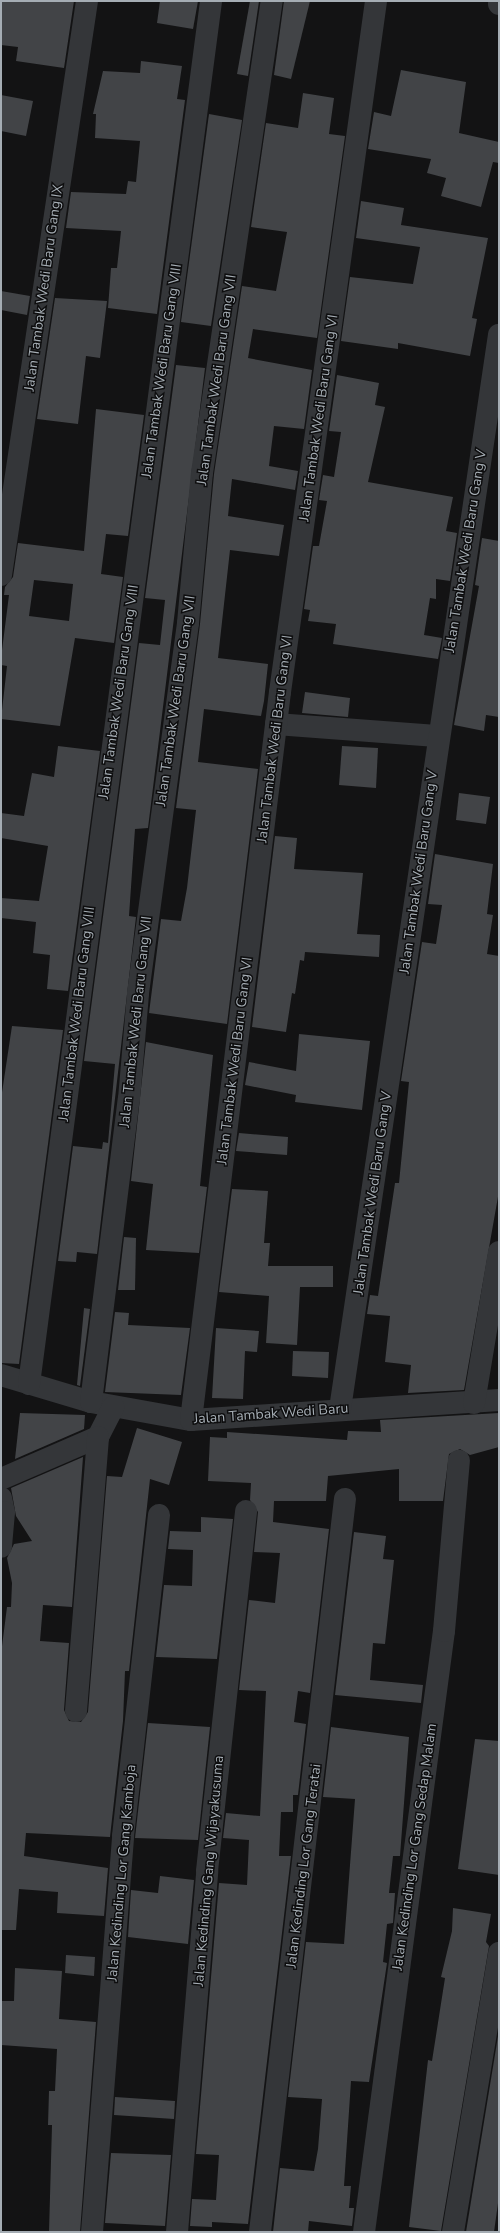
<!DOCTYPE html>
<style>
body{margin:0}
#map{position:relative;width:500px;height:2233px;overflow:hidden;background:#131314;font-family:"Nunito Sans",sans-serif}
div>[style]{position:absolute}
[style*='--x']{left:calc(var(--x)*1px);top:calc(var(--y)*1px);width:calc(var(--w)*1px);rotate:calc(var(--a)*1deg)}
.building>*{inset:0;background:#424447}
.minor>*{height:22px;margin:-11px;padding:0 11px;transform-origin:11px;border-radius:11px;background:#343639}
span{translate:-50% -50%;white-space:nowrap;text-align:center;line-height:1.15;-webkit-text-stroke:3px #0e0e0f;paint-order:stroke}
.street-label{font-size:14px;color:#a5adb4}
.frame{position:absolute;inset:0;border:2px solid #a5adb4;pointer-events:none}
</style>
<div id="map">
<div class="building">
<i style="clip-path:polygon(1px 1px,74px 1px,64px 68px,16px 61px,18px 47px,1px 45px)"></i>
<i style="clip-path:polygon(160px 1px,198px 1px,193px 29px,157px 23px)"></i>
<i style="clip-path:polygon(250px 1px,259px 1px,248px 76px,237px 74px)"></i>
<i style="clip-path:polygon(284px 1px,310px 1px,291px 79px,274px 75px)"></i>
<i style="clip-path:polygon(141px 61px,182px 66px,177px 99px,185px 100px,157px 314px,108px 308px,111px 268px,117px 268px,121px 231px,66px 228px,71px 192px,126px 194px,128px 181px,136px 182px,140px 141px,95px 138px,96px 114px,93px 114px,103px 71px,140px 73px)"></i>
<i style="clip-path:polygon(401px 70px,466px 82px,459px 133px,499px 142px,499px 163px,493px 162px,481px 207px,441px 196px,446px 178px,427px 173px,431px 159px,368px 149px,374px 112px,391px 116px)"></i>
<i style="clip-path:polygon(303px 93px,334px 98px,329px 134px,345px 136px,317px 338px,253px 329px,248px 358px,312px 370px,304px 429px,274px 426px,269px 466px,298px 471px,295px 490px,232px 479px,228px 516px,284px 525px,279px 556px,230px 550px,218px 658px,268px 664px,264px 701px,261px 716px,204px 709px,198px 762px,258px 769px,227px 1024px,149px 1013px,161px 919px,181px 921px,187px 888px,196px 810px,176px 808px,200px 624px,214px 474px,242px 286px,276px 291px,287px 232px,251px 227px,266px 123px,298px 128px)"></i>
<i style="clip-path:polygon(1px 95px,33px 101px,26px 136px,1px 131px)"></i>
<i style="clip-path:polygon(209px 114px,242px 120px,211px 326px,181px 322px)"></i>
<i style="clip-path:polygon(361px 201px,404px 208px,401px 225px,488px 238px,472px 318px,477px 319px,470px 356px,398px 343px,398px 349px,341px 341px,350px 277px,413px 284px,420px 247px,356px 238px)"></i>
<i style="clip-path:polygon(1px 291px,30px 296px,27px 315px,1px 310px)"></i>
<i style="clip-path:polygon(55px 298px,107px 301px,100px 358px,86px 356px,78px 424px,37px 419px)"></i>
<i style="clip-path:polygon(176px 365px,205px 368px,148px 828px,135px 829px,129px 916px,136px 917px,97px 1254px,77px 1252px,76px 1262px,58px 1261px,73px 1146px,102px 1149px,103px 1142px,108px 1143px,115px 1064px,84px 1061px,139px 643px,160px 645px,165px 600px,145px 598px)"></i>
<i style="clip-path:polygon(337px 375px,379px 383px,375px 405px,385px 407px,368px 482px,453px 497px,446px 531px,457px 533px,450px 581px,436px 579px,436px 599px,430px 598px,424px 635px,442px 638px,438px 659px,333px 644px,336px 624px,308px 621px,310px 610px,304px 609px,313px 546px,319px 546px,327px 501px,319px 500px,323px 475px,334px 477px,341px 432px,329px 431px)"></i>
<i style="clip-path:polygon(evenodd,96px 409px,144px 415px,128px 536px,106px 534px,101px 574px,123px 577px,114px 643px,75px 638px,60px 726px,1px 719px,7px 666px,1px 665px,1px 658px,9px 595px,4px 595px,5px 587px,13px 577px,18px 543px,84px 551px,96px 409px,34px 580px,73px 584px,69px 621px,29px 616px,34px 580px)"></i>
<i style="clip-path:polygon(482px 538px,499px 541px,499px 717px,486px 715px,484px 731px,454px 725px,479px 586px,475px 585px)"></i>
<i style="clip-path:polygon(305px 692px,350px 698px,348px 717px,302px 713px)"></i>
<i style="clip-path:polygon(58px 746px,100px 751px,68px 991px,47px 989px,50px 955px,33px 953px,36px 922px,1px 918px,1px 898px,39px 901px,48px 846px,1px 838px,1px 813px,24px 816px,32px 773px,54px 777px)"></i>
<i style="clip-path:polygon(342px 746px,378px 748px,376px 788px,339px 785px)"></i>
<i style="clip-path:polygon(459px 793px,490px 797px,486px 824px,456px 820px)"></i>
<i style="clip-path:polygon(275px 836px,297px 838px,294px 869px,363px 873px,357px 934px,380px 935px,379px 957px,305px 952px,304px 961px,300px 960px,295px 994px,292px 993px,286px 1032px,252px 1027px)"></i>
<i style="clip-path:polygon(435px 854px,493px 864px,487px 914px,493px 915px,487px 954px,499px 956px,499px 1191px,464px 1390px,408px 1393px,411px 1365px,385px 1362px,390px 1316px,367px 1314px,370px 1295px,378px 1296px,395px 1183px,399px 1183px,409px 1082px,401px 1081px,422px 942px,436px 944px,442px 905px,428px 904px)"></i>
<i style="clip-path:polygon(12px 1026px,63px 1030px,19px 1364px,1px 1363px,1px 1099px)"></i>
<i style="clip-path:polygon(299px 1034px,370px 1041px,362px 1110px,295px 1102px,296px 1095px,245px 1085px,249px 1062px,296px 1071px)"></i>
<i style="clip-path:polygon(146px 1042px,213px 1055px,200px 1186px,207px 1187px,199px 1253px,146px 1250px,153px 1184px,131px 1181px)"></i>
<i style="clip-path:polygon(239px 1133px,288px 1137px,287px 1155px,236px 1151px)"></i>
<i style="clip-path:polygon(232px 1189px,268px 1191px,264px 1243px,270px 1243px,268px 1266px,333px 1266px,333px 1287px,300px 1287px,297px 1345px,266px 1343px,269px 1296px,219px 1292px)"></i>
<i style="clip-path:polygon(124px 1237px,136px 1238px,135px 1290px,118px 1290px)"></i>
<i style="clip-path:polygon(84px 1308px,90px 1309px,80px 1386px,77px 1385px)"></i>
<i style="clip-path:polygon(115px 1312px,129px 1313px,128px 1325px,190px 1328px,181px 1395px,105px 1392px)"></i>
<i style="clip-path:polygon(216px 1328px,259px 1331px,257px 1352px,245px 1351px,243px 1399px,212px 1398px)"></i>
<i style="clip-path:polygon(293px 1351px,329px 1352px,328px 1378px,292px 1376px)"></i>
<i style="clip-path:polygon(20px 1413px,85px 1415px,84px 1429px,15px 1459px)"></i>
<i style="clip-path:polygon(499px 1413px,499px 1447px,470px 1455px,460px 1449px,449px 1454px,443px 1501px,399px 1501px,399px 1469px,328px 1476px,326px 1501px,274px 1501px,273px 1522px,329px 1529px,310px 1693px,298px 1691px,294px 1722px,306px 1724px,298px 1795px,293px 1795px,293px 1812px,281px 1812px,279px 1856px,291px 1856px,248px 2224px,212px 2222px,212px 2227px,190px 2226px,192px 2199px,216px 2200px,219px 2155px,196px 2154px,219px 1883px,247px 1885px,249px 1840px,223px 1838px,226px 1813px,260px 1816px,266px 1691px,239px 1690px,249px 1600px,275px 1603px,280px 1553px,254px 1552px,258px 1512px,250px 1500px,251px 1483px,208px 1481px,210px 1437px,227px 1438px,227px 1432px,347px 1440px,348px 1431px,381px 1432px,380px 1420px)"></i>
<i style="clip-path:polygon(137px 1428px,182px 1442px,169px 1485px,150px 1479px,129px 1671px,125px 1671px,123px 1721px,110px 1837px,26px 1833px,24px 1856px,108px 1868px,104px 1916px,57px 1913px,58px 1892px,19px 1889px,16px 1930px,1px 1930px,1px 1654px,7px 1607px,11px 1607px,12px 1583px,7px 1558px,14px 1544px,32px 1541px,16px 1516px,11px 1488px,83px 1457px,72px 1607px,43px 1605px,40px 1641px,69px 1643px,64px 1710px,69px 1721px,81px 1722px,88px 1712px,107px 1476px,122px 1477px)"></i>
<i style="clip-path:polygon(201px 1517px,233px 1519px,217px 1659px,156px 1657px,164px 1585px,192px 1586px,193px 1550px,168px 1549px,170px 1531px,201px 1532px)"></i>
<i style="clip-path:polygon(354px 1532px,386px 1536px,383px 1559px,394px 1560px,385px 1644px,373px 1643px,370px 1680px,423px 1685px,421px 1703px,335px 1695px)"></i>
<i style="clip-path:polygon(148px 1723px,210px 1727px,198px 1840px,135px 1838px)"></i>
<i style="clip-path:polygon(331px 1727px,409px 1737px,400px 1856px,393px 1856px,389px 1893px,395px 1893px,393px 1923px,387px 1924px,383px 1962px,387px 1963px,369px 2082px,351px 2081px,344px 2186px,351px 2186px,349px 2208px,354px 2208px,352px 2226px,309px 2221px,308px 2232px,273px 2232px,280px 2168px,314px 2171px,318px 2149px,322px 2099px,288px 2097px,306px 1942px,344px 1944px,355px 1799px,323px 1797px)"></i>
<i style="clip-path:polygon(475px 1739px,499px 1741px,499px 1875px,458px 1869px)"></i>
<i style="clip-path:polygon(160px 1876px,194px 1880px,188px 1944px,128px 1937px,131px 1890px,158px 1893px)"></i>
<i style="clip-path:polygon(453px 1908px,491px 1914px,486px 1942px,489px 1946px,441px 2231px,409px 2227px,428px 2060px,432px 2061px,445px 1978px,441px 1977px,452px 1931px)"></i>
<i style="clip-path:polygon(66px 1955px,95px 1957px,94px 1976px,65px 1973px)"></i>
<i style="clip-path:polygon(15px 1968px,62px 1971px,59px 2019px,96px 2022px,80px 2232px,49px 2232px,52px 2125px,48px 2125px,49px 2091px,55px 2091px,57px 2049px,1px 2045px,1px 2001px,14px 2001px)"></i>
<i style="clip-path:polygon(499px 2030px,499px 2196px,494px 2232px,466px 2232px)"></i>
<i style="clip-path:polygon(115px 2097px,175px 2101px,174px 2119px,114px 2115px)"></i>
<i style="clip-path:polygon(111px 2153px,171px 2155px,165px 2226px,105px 2223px)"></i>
</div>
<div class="minor">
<i style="--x:499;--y:3;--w:1;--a:90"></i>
<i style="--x:1;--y:575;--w:580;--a:-81.48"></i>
<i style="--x:276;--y:724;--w:161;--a:4.3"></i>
<i style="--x:1;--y:1375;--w:94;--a:16.7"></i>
<i style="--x:91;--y:1402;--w:102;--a:10.2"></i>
<i style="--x:191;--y:1420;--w:309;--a:-3.7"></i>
<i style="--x:29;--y:1384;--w:1395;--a:-82.5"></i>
<i style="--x:91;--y:1402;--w:305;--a:-82.9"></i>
<i style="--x:129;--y:1099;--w:106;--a:-85.1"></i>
<i style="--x:138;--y:993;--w:373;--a:-82.3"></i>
<i style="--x:188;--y:623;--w:151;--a:-84.7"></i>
<i style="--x:202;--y:473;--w:477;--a:-81.6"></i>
<i style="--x:474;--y:1403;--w:153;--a:-80.6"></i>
<i style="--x:340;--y:1409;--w:1086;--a:-81.58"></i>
<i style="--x:191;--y:1420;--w:733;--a:-83.03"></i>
<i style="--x:280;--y:692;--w:698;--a:-82.09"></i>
<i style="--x:1;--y:1479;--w:106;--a:-23.4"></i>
<i style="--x:98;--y:1437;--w:34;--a:-63"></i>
<i style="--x:1;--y:1498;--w:14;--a:78"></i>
<i style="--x:4;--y:1512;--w:35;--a:95"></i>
<i style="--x:76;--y:1711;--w:275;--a:-85.4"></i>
<i style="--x:92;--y:2232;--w:397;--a:-85.5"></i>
<i style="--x:123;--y:1836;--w:323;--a:-83.6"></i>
<i style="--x:177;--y:2232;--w:362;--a:-85.2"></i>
<i style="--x:207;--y:1871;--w:362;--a:-83.8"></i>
<i style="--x:260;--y:2232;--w:738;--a:-83.39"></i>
<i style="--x:364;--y:2232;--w:606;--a:-82.42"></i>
<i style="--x:444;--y:1631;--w:171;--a:-85"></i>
<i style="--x:453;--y:2232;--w:283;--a:-80.6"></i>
</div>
<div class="street-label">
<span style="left:44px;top:288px;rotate:-82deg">Jalan Tambak Wedi Baru Gang IX</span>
<span style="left:162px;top:371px;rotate:-82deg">Jalan Tambak Wedi Baru Gang VIII</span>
<span style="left:217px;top:380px;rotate:-82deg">Jalan Tambak Wedi Baru Gang VII</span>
<span style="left:319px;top:418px;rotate:-82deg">Jalan Tambak Wedi Baru Gang VI</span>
<span style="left:466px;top:551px;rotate:-81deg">Jalan Tambak Wedi Baru Gang V</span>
<span style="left:119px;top:692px;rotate:-82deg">Jalan Tambak Wedi Baru Gang VIII</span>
<span style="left:176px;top:701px;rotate:-82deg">Jalan Tambak Wedi Baru Gang VII</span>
<span style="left:275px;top:739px;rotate:-83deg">Jalan Tambak Wedi Baru Gang VI</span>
<span style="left:419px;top:872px;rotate:-82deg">Jalan Tambak Wedi Baru Gang V</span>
<span style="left:77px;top:1014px;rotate:-83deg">Jalan Tambak Wedi Baru Gang VIII</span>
<span style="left:136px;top:1022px;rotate:-84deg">Jalan Tambak Wedi Baru Gang VII</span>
<span style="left:235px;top:1061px;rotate:-83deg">Jalan Tambak Wedi Baru Gang VI</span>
<span style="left:373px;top:1193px;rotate:-82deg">Jalan Tambak Wedi Baru Gang V</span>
<span style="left:271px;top:1414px;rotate:-4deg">Jalan Tambak Wedi Baru</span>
<span style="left:415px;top:1847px;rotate:-82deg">Jalan Kedinding Lor Gang Sedap Malam</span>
<span style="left:304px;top:1866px;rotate:-83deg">Jalan Kedinding Lor Gang Teratai</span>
<span style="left:209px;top:1871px;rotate:-85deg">Jalan Kedinding Gang Wijayakusuma</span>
<span style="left:122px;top:1873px;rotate:-85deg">Jalan Kedinding Lor Gang Kamboja</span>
</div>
<div class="frame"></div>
</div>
